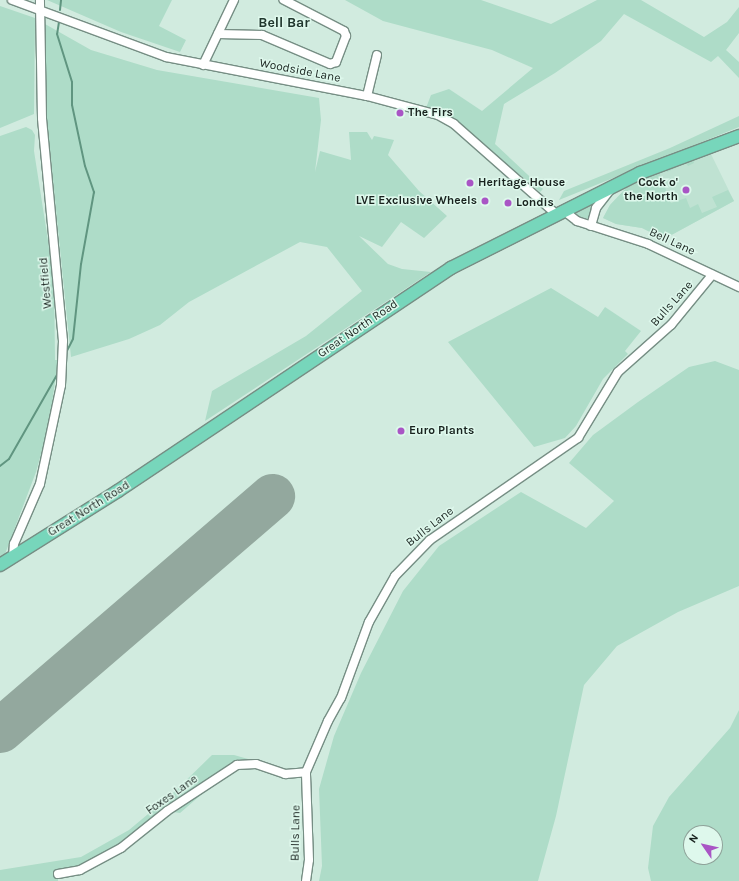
<!DOCTYPE html>
<style>
body{margin:0}
#map{position:relative;width:739px;height:881px;overflow:hidden;background:#d1ebdf;font-family:Karla,sans-serif}
div>[style]{position:absolute}
[style*='--x']{left:calc(var(--x)*1px);top:calc(var(--y)*1px);width:calc(var(--w)*1px);rotate:calc(var(--a)*1deg)}
.built>*{inset:0;background:#bfe2d2}
.green>*{inset:0;background:#aedcc8}
.stream>*{height:2px;margin:-1px;padding:0 1px;transform-origin:1px;border-radius:1px;background:#609580}
.runway>*{height:45px;margin:-22.5px;padding:0 22.5px;transform-origin:22.5px;border-radius:22.5px;background:#93a89e}
.roads{filter:drop-shadow(1px 0 #768e84) drop-shadow(-1px 0 #768e84) drop-shadow(0 1px #768e84) drop-shadow(0 -1px #768e84)}
.street>*{height:8px;margin:-4px;padding:0 4px;transform-origin:4px;border-radius:4px;background:#fff}
.primary>*{height:12px;margin:-6px;padding:0 6px;transform-origin:6px;border-radius:6px;background:#77d6bb}
.dots>*{width:11px;height:11px;translate:-50% -50%;box-sizing:border-box;border:2px solid #def8ec;border-radius:50%}
span{translate:-50% -50%;white-space:nowrap;text-align:center;line-height:1.15;-webkit-text-stroke:3px #def8ec;paint-order:stroke}
.street-label{font-size:12px;color:#19231f}
.poi-label{font-size:12px;color:#19231f;font-weight:700}
.left{translate:0 -50%;text-align:left}
.right{translate:-100% -50%;text-align:right}
.quarter-label{font-size:14px;color:#21372e;font-weight:700}
.north{position:absolute;left:683px;top:825px;width:40px;height:40px;box-sizing:border-box;background:#def8ec;border:1px solid #8fa39a;border-radius:50%;rotate:304deg;font-size:11px;font-weight:700;line-height:16px;text-align:center;color:#19231f}
.north::after{content:'';display:block;margin:auto;width:14px;height:18px;background:#a955c5;clip-path:polygon(50% 0,100% 100%,50% 72%,0 100%)}
</style>
<div id="map">
<div class="built">
<i style="clip-path:polygon(710px 152px,734px 201px,664px 239px,642px 228px,616px 224px,603px 218px,610px 205px,628px 186px)"></i>
</div>
<div class="green">
<i style="clip-path:polygon(47px 0,172px 0,159px 26px,186px 40px,180px 52px,121px 32px)"></i>
<i style="clip-path:polygon(345px 0,481px 0,551px 24px,597px 0,641px 0,704px 37px,727px 22px,739px 7px,739px 33px,726px 50px,739px 62px,739px 78px,718px 56px,711px 62px,624px 14px,601px 41px,555px 73px,504px 104px,495px 144px,543px 189px,540px 192px,450px 117px,426px 108px,431px 95px,449px 89px,482px 111px,533px 68px,492px 50px,383px 21px)"></i>
<i style="clip-path:polygon(0 6px,35px 18px,34px 114px,0 128px)"></i>
<i style="clip-path:polygon(45px 24px,91px 50px,157px 70px,319px 98px,321px 120px,315px 172px,320px 151px,351px 160px,349px 132px,367px 132px,372px 140px,374px 136px,394px 140px,388px 155px,419px 191px,447px 216px,424px 238px,401px 222px,382px 247px,359px 236px,388px 264px,402px 269px,431px 272px,205px 421px,212px 391px,306px 336px,362px 291px,327px 247px,300px 242px,189px 302px,160px 325px,129px 339px,71px 357px,45px 101px)"></i>
<i style="clip-path:polygon(739px 116px,739px 127px,559px 200px,564px 191px,670px 148px)"></i>
<i style="clip-path:polygon(26px 127px,32px 130px,35px 135px,34px 151px,54px 279px,55px 360px,58px 360px,49px 425px,36px 472px,5px 554px,0 558px,0 136px)"></i>
<i style="clip-path:polygon(693px 158px,694px 163px,688px 166px,686px 163px,667px 172px,665px 168px)"></i>
<i style="clip-path:polygon(659px 172px,671px 203px,686px 198px,690px 208px,698px 204px,702px 213px,717px 207px,712px 197px,728px 190px,734px 201px,664px 239px,642px 228px,616px 224px,603px 218px,610px 205px,628px 186px)"></i>
<i style="clip-path:polygon(599px 199px,589px 219px,572px 215px,572px 211px)"></i>
<i style="clip-path:polygon(551px 288px,598px 317px,605px 307px,641px 331px,625px 351px,628px 354px,603px 379px,576px 426px,565px 438px,534px 447px,448px 342px)"></i>
<i style="clip-path:polygon(715px 361px,739px 370px,739px 586px,678px 612px,617px 646px,584px 685px,556px 816px,538px 881px,319px 881px,322px 866px,319px 789px,334px 736px,361px 673px,403px 591px,439px 546px,521px 492px,586px 528px,614px 501px,569px 463px,593px 435px,638px 402px,689px 367px)"></i>
<i style="clip-path:polygon(evenodd,739px 710px,739px 881px,651px 881px,648px 868px,653px 826px,669px 797px,730px 728px,739px 710px,691px 833px,715px 833px,715px 857px,691px 857px,691px 833px)"></i>
<i style="clip-path:polygon(212px 755px,234px 755px,266px 764px,242px 767px,224px 775px,180px 813px,167px 811px,134px 838px,84px 866px,58px 874px,58px 881px,0 881px,0 870px,81px 857px,129px 830px,172px 794px)"></i>
</div>
<div class="stream">
<i style="--x:60;--y:10;--w:10;--a:-84"></i>
<i style="--x:59;--y:22;--w:12;--a:99"></i>
<i style="--x:57;--y:34;--w:50;--a:72.6"></i>
<i style="--x:72;--y:82;--w:23;--a:90"></i>
<i style="--x:72;--y:105;--w:62;--a:78"></i>
<i style="--x:85;--y:166;--w:28;--a:71"></i>
<i style="--x:94;--y:192;--w:73;--a:100.2"></i>
<i style="--x:81;--y:264;--w:75;--a:96.1"></i>
<i style="--x:73;--y:339;--w:13;--a:117"></i>
<i style="--x:0;--y:466;--w:11;--a:-38"></i>
<i style="--x:9;--y:459;--w:97;--a:-60.3"></i>
</div>
<div class="runway">
<i style="--x:0;--y:730;--w:359;--a:-40.7"></i>
</div>
<div class="roads">
<div class="street">
<i style="--x:12;--y:0;--w:164;--a:20.3"></i>
<i style="--x:166;--y:57;--w:205;--a:11"></i>
<i style="--x:367;--y:96;--w:73;--a:15"></i>
<i style="--x:438;--y:115;--w:18;--a:29"></i>
<i style="--x:454;--y:124;--w:136;--a:41.4"></i>
<i style="--x:218;--y:34;--w:44;--a:1.3"></i>
<i style="--x:262;--y:35;--w:74;--a:23.1"></i>
<i style="--x:330;--y:64;--w:6;--a:-18"></i>
<i style="--x:336;--y:62;--w:28;--a:-69"></i>
<i style="--x:346;--y:36;--w:5;--a:-112"></i>
<i style="--x:344;--y:31;--w:68;--a:-152.7"></i>
<i style="--x:203;--y:65;--w:72;--a:-64.5"></i>
<i style="--x:367;--y:96;--w:42;--a:-76.3"></i>
<i style="--x:563;--y:210;--w:18;--a:38"></i>
<i style="--x:577;--y:221;--w:75;--a:17.9"></i>
<i style="--x:648;--y:244;--w:101;--a:25.3"></i>
<i style="--x:591;--y:226;--w:19;--a:-74"></i>
<i style="--x:596;--y:208;--w:24;--a:-52"></i>
<i style="--x:13;--y:557;--w:13;--a:-86"></i>
<i style="--x:14;--y:544;--w:65;--a:-66.6"></i>
<i style="--x:40;--y:484;--w:101;--a:-78"></i>
<i style="--x:61;--y:385;--w:44;--a:-87.4"></i>
<i style="--x:63;--y:341;--w:224;--a:-95.4"></i>
<i style="--x:42;--y:118;--w:118;--a:-91"></i>
<i style="--x:58;--y:874;--w:22;--a:-10"></i>
<i style="--x:80;--y:870;--w:47;--a:-28.2"></i>
<i style="--x:121;--y:848;--w:59;--a:-38.8"></i>
<i style="--x:167;--y:811;--w:84;--a:-33.3"></i>
<i style="--x:237;--y:765;--w:19;--a:-3"></i>
<i style="--x:256;--y:764;--w:31;--a:19"></i>
<i style="--x:285;--y:774;--w:21;--a:-5"></i>
<i style="--x:306;--y:881;--w:21;--a:-82"></i>
<i style="--x:309;--y:860;--w:88;--a:-92"></i>
<i style="--x:306;--y:772;--w:56;--a:-66.7"></i>
<i style="--x:328;--y:721;--w:26;--a:-61"></i>
<i style="--x:341;--y:698;--w:81;--a:-69.8"></i>
<i style="--x:369;--y:622;--w:53;--a:-60.5"></i>
<i style="--x:395;--y:576;--w:50;--a:-45.8"></i>
<i style="--x:430;--y:540;--w:180;--a:-34.6"></i>
<i style="--x:578;--y:438;--w:77;--a:-58.8"></i>
<i style="--x:618;--y:372;--w:71;--a:-41.6"></i>
<i style="--x:671;--y:325;--w:65;--a:-50.6"></i>
</div>
<div class="primary">
<i style="--x:0;--y:565;--w:139;--a:-32.1"></i>
<i style="--x:118;--y:491;--w:401;--a:-33.8"></i>
<i style="--x:451;--y:268;--w:212;--a:-26.7"></i>
<i style="--x:640;--y:173;--w:106;--a:-20.5"></i>
</div>
</div>
<div class="dots">
<i style="left:400px;top:113px;background:#a955c5"></i>
<i style="left:470px;top:183px;background:#a955c5"></i>
<i style="left:686px;top:190px;background:#a955c5"></i>
<i style="left:485px;top:201px;background:#a955c5"></i>
<i style="left:508px;top:203px;background:#a955c5"></i>
<i style="left:401px;top:431px;background:#a955c5"></i>
</div>
<div class="street-label">
<span style="left:300px;top:71px;rotate:11deg">Woodside Lane</span>
<span style="left:672px;top:242px;rotate:25deg">Bell Lane</span>
<span style="left:46px;top:283px;rotate:-95deg">Westfield</span>
<span style="left:672px;top:304px;rotate:-48deg">Bulls Lane</span>
<span style="left:358px;top:329px;rotate:-34deg">Great North Road</span>
<span style="left:89px;top:509px;rotate:-32deg">Great North Road</span>
<span style="left:430px;top:527px;rotate:-38deg">Bulls Lane</span>
<span style="left:172px;top:795px;rotate:-35deg">Foxes Lane</span>
<span style="left:296px;top:833px;rotate:-89deg">Bulls Lane</span>
</div>
<div class="poi-label">
<span class="left" style="left:408px;top:113px">The Firs</span>
<span class="left" style="left:478px;top:183px">Heritage House</span>
<span class="right" style="left:678px;top:190px">Cock o'<br>the North</span>
<span class="right" style="left:477px;top:201px">LVE Exclusive Wheels</span>
<span class="left" style="left:516px;top:203px">Londis</span>
<span class="left" style="left:409px;top:431px">Euro Plants</span>
</div>
<div class="quarter-label">
<span style="left:284px;top:23px">Bell Bar</span>
</div>
<div class="north">N</div>
</div>
